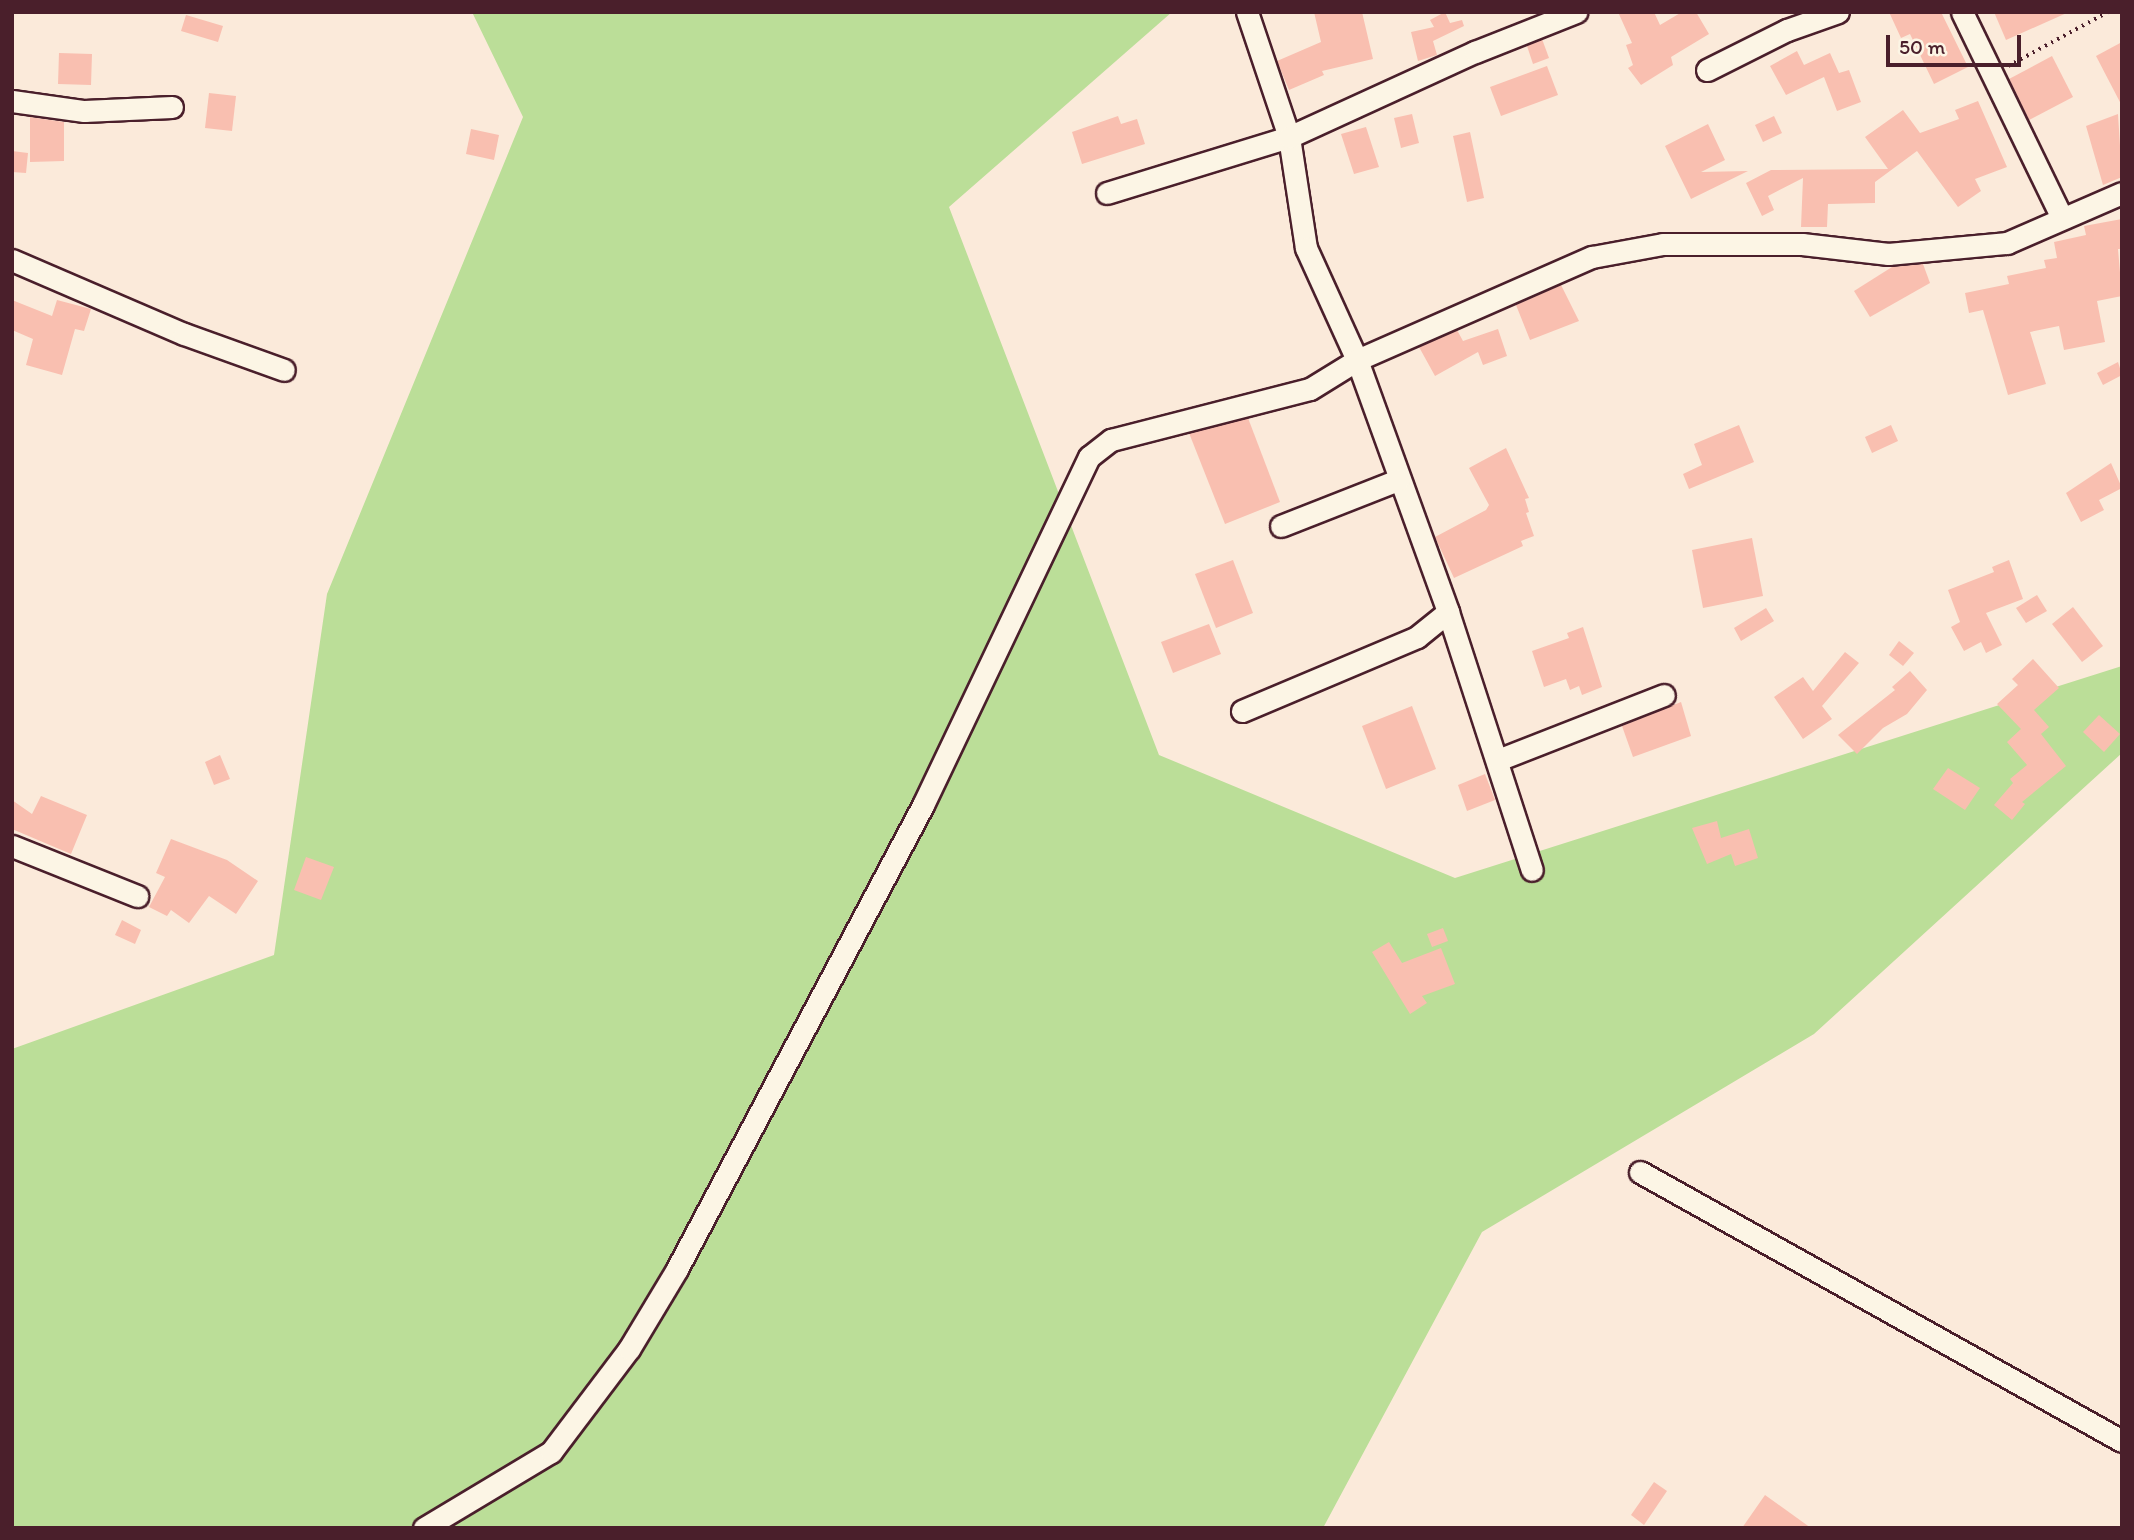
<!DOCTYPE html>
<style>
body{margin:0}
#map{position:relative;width:2134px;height:1540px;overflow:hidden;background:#fbeada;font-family:Itim,sans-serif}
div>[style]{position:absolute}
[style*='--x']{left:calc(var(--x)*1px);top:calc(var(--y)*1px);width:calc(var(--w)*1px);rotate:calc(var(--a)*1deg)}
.green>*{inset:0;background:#bbde98}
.building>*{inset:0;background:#f9bfb0}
.path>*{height:3.5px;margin-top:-1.75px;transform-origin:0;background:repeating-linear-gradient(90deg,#4a1f2b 0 2px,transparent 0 7px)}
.roads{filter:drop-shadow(2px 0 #4a1f2b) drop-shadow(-2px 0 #4a1f2b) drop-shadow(0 2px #4a1f2b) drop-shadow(0 -2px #4a1f2b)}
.minor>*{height:21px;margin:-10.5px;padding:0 10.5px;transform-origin:10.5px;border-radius:10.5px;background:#fcf5e5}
span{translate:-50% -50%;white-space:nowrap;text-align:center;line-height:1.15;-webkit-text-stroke:5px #fcf5e5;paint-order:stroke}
.frame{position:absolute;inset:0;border:14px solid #4a1f2b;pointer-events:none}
.scale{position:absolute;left:1886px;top:35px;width:135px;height:32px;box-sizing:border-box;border:4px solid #4a1f2b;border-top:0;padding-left:9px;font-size:21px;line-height:24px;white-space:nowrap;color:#4a1f2b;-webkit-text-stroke:5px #fcf5e5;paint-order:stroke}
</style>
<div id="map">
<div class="green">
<i style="clip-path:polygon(472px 12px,1172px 12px,949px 207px,1159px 755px,1455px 878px,2122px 666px,2122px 753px,1814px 1034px,1482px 1232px,1323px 1528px,12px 1528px,12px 1049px,274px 955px,327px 594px,523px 117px)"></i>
</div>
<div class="building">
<i style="clip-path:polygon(1314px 12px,1362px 12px,1373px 59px,1322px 71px,1324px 75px,1289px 90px,1277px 61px,1321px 42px)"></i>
<i style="clip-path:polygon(1445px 12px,1450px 23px,1462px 20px,1464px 26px,1433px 41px,1437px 55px,1418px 61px,1411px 32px,1434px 27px,1430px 20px)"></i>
<i style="clip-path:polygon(1618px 12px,1654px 12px,1660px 25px,1682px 12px,1696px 12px,1709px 34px,1671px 57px,1673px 65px,1641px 85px,1628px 68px,1633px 65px,1626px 45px,1632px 43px)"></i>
<i style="clip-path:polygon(1889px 12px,1941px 12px,1968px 67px,1934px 84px,1910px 34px,1901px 38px)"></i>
<i style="clip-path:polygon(1994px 12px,2069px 12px,2006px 40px)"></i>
<i style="clip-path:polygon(186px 15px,223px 26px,218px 42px,181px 31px)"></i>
<i style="clip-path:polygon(1542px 39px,1549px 58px,1533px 64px,1527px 46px)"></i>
<i style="clip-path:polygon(2122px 42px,2122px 106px,2096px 56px)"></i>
<i style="clip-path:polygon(1797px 51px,1804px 65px,1830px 53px,1839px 73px,1849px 70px,1861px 102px,1837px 111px,1824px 77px,1786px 95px,1770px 66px)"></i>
<i style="clip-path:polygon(59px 53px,92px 54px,91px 85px,58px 84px)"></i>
<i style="clip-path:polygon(2052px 56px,2073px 97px,2029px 120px,2009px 79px)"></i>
<i style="clip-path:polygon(1547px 66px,1558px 95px,1501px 116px,1490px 87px)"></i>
<i style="clip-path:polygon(209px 93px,236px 96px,232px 131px,205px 128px)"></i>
<i style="clip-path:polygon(1978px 101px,2007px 167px,1975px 179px,1981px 191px,1958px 207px,1917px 151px,1875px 182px,1875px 203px,1828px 204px,1827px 227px,1801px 227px,1803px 178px,1768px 196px,1774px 210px,1762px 216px,1746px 183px,1771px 170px,1888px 169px,1865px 137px,1903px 110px,1920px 133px,1959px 119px,1955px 110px)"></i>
<i style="clip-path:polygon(1412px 114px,1419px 143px,1401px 148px,1394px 118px)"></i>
<i style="clip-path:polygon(2118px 114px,2122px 177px,2103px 185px,2086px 126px)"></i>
<i style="clip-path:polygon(1118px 116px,1121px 124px,1137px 119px,1145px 144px,1082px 164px,1072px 132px)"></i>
<i style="clip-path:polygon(1774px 116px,1782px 133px,1763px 142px,1755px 125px)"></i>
<i style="clip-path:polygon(30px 117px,64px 122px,64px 161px,30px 162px)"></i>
<i style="clip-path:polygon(1708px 124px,1725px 160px,1701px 172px,1748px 171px,1691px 199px,1665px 146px)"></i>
<i style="clip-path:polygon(1366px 127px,1379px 167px,1354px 174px,1341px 134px)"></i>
<i style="clip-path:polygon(471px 129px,499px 135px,494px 160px,466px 154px)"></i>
<i style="clip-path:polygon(1470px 132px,1484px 198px,1467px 202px,1453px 136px)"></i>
<i style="clip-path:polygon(12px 151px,28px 153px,26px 173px,12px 172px)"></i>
<i style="clip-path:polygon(2122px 219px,2122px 249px,2118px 249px,2122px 296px,2097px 301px,2105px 342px,2064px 350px,2059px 326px,2030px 332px,2046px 384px,2008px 395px,1983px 310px,1969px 313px,1965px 293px,2009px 284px,2007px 276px,2046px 268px,2044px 260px,2057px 258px,2054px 242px,2086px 235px,2084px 226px)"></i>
<i style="clip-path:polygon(1923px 264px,1930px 283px,1870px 317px,1854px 291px,1892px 267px)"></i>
<i style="clip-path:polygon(1561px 285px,1579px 321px,1530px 340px,1516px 305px)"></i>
<i style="clip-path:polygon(12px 300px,52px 316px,57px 300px,91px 309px,84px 331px,75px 329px,62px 375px,26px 365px,33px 339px,12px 330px)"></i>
<i style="clip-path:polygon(1498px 329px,1507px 356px,1483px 365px,1478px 352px,1435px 376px,1419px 347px,1457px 330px,1463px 341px)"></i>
<i style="clip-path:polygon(2118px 362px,2122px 375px,2103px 385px,2097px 373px)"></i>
<i style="clip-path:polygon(1248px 418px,1280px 502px,1225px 524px,1189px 433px)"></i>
<i style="clip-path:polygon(1739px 425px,1754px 462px,1689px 489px,1683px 474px,1702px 465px,1694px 444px)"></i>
<i style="clip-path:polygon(1891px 425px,1898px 441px,1872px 453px,1865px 437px)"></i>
<i style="clip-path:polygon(1506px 448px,1529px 498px,1525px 499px,1529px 512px,1526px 513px,1534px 536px,1521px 541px,1523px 546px,1454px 578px,1435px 537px,1486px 510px,1489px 505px,1469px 468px)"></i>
<i style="clip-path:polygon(2111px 463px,2122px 488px,2099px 500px,2104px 510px,2081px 522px,2066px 493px)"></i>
<i style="clip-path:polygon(1752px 538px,1763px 596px,1703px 608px,1692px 550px)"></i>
<i style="clip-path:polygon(1233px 560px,1253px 613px,1216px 628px,1195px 574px)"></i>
<i style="clip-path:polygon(2009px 560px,2023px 599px,1986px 613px,2002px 645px,1986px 653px,1981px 642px,1964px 651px,1951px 627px,1960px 622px,1948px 590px,1994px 572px,1992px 567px)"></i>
<i style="clip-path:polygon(2037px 595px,2047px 611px,2026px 623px,2016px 608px)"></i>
<i style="clip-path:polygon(2073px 607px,2103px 646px,2082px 662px,2052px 624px)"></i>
<i style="clip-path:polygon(1766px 608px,1774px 621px,1741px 641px,1734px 628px)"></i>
<i style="clip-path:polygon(1209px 624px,1221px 654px,1173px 673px,1161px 642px)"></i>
<i style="clip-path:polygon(1583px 627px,1602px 687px,1582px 695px,1579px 686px,1570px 690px,1566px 679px,1544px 687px,1532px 651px,1569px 638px,1567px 633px)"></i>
<i style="clip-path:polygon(1899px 641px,1914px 653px,1903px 666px,1889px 655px)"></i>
<i style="clip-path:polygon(1845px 652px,1859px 663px,1822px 706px,1832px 719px,1803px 739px,1774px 697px,1803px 677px,1813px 691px)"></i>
<i style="clip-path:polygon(2033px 659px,2059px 688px,2034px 710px,2049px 727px,2041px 734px,2066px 766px,2022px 802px,2025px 804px,2012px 820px,1994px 805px,2013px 783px,2010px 779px,2027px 765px,2007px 742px,2021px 729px,1997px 704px,2018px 685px,2012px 679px)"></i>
<i style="clip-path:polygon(1910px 671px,1927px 690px,1907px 714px,1883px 728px,1857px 754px,1838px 735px,1895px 690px,1892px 687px)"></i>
<i style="clip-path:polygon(1681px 702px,1691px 736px,1633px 757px,1622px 726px)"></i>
<i style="clip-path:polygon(1412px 706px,1436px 769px,1386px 789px,1362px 726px)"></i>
<i style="clip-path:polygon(2099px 715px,2120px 734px,2104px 752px,2083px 732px)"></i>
<i style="clip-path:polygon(220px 755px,230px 779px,214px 785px,205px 762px)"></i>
<i style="clip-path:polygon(1948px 768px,1980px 788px,1965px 810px,1933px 789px)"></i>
<i style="clip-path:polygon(1485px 774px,1495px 800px,1467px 811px,1458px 785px)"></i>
<i style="clip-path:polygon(41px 796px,87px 815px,71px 854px,12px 829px,12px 800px,32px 814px)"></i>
<i style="clip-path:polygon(1717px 821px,1721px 838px,1749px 829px,1758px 858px,1735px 866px,1731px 854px,1707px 864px,1692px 828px)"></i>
<i style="clip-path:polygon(171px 839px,227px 860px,258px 881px,236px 914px,209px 896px,189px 923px,171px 910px,167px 916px,149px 907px,165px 877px,156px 873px)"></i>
<i style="clip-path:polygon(306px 857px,334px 867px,321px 900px,294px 890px)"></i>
<i style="clip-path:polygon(122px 920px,141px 930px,135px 944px,115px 935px)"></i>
<i style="clip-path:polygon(1443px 928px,1448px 941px,1432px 947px,1427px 934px)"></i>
<i style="clip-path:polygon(1389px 942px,1402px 963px,1441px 948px,1455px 984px,1422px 996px,1427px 1003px,1410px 1014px,1372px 952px)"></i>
<i style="clip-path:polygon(1654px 1482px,1667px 1491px,1644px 1525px,1631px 1515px)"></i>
<i style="clip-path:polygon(1765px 1495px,1811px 1528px,1742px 1528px)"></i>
</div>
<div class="path">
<i style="--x:2008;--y:66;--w:114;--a:-28.4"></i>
</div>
<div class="roads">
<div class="minor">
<i style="--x:1247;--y:12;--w:132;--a:71.4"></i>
<i style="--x:1289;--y:137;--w:112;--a:81.3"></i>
<i style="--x:1306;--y:248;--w:123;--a:65.5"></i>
<i style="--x:1357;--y:360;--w:268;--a:70.1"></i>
<i style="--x:1448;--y:612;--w:271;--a:72"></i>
<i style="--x:1962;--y:12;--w:227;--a:64.1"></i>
<i style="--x:1707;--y:70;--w:89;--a:-26.6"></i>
<i style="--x:1787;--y:30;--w:54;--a:-19.4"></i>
<i style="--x:12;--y:101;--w:73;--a:7.9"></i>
<i style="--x:84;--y:111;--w:88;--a:-2.6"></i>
<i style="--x:1107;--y:193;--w:190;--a:-17.1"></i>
<i style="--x:1289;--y:137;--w:205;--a:-24.6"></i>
<i style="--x:1475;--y:52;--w:109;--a:-21.6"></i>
<i style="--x:12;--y:260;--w:187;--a:23.3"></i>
<i style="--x:184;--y:334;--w:106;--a:19.8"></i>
<i style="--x:1281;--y:526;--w:126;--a:-21.5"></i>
<i style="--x:1242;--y:711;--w:190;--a:-22.9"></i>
<i style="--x:1417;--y:637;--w:40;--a:-39"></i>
<i style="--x:1498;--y:760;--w:178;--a:-21.4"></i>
<i style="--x:12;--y:846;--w:135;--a:21.8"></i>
<i style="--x:1640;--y:1172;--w:552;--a:29.17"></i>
<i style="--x:424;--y:1528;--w:148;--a:-30.9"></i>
<i style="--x:551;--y:1452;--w:129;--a:-52.9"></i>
<i style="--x:629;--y:1349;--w:93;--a:-59"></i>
<i style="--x:677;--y:1269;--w:525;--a:-62.07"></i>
<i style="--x:923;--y:805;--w:386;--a:-64.5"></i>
<i style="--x:1089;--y:457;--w:28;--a:-38"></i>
<i style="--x:1111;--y:440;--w:205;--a:-14.4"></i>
<i style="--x:1310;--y:389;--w:55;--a:-31.7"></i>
<i style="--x:1357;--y:360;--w:257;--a:-23.7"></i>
<i style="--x:1592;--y:257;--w:72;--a:-10.4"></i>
<i style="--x:1663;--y:244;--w:139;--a:0"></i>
<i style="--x:1802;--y:244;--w:87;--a:6.6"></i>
<i style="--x:1888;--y:254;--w:120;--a:-5.3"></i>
<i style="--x:2007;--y:243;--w:125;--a:-23.5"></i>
</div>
</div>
<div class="frame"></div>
<div class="scale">50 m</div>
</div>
